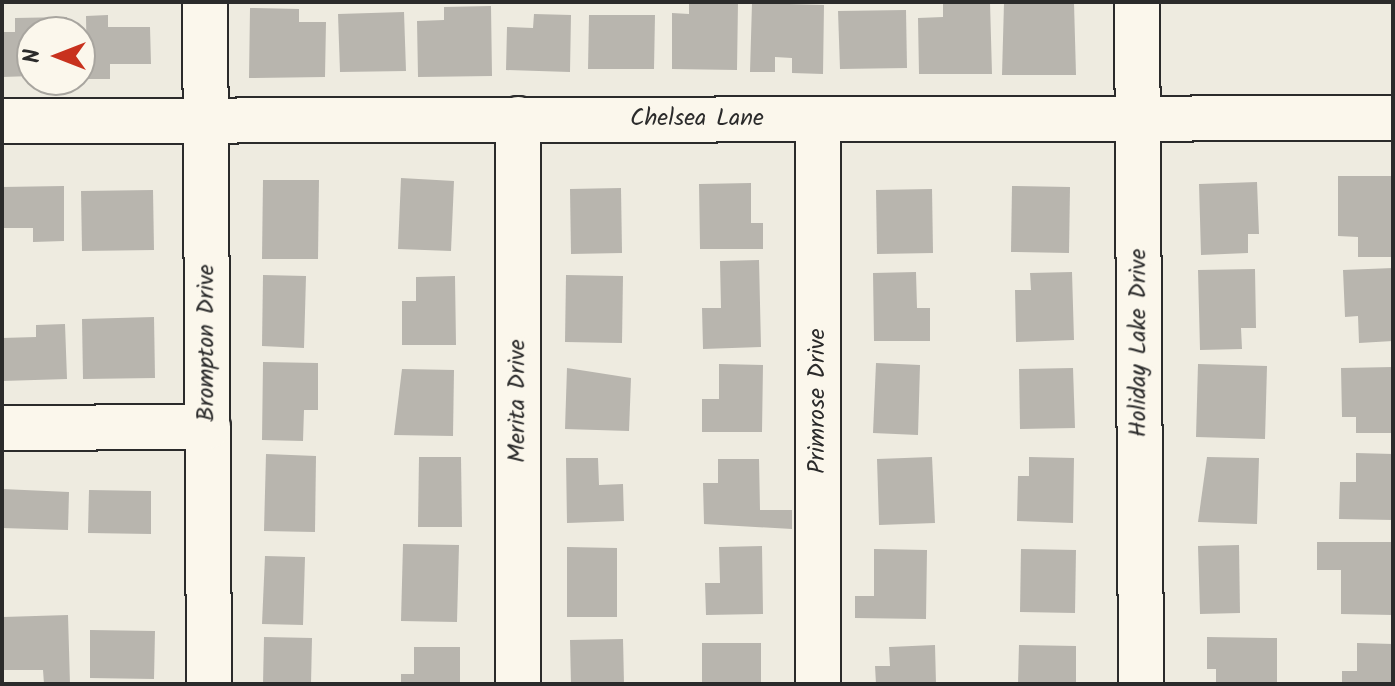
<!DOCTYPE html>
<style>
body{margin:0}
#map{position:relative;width:1395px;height:686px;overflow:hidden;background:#eeebe0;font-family:Kalam,sans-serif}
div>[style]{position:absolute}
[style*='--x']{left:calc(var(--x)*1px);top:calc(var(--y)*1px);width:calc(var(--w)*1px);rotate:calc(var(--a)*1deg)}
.building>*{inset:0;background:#b8b5ae}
.roads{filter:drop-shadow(2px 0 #2b2b2b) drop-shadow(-2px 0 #2b2b2b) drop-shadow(0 2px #2b2b2b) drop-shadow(0 -2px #2b2b2b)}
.minor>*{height:44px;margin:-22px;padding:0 22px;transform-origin:22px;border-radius:22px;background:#fbf7ec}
span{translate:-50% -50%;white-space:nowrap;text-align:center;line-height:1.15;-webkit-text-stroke:7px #fbf7ec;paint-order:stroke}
.street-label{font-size:24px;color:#2b2b2b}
.frame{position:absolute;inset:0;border:4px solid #2b2b2b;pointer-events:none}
.north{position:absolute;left:16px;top:16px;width:80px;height:80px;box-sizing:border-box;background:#fbf7ec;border:2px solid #a8a59f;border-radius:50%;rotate:270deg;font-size:22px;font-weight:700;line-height:32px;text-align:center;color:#2b2b2b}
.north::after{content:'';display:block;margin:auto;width:28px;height:36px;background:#c8321e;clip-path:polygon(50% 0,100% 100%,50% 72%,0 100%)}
</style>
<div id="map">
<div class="building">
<i style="clip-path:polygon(689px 2px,738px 2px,737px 70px,672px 69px,672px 13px,689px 14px)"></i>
<i style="clip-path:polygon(990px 2px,992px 74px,919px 74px,918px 18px,943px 17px,943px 3px)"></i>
<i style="clip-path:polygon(752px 3px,824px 5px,823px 74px,792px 73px,792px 58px,775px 57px,775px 72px,750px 72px)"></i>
<i style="clip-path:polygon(1004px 3px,1074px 3px,1076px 75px,1002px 75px)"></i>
<i style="clip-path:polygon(491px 6px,492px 76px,418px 77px,417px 21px,444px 20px,444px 7px)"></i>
<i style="clip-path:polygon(250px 8px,299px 9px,299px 22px,326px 22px,325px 77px,249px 78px)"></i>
<i style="clip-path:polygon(906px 10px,907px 68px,840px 69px,838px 11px)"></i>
<i style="clip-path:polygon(404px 12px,406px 71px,340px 72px,338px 14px)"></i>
<i style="clip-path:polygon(534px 14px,571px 15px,570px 72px,506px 70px,507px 27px,533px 28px)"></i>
<i style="clip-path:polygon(108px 15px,108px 27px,150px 27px,151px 64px,110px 64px,110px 79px,87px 79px,86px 16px)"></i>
<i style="clip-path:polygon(589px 15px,655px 15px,654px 69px,588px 69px)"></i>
<i style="clip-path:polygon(67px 17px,67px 32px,32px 32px,32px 76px,2px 77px,2px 32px,15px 32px,15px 18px)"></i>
<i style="clip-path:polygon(1338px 176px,1393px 176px,1393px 257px,1358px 257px,1358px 237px,1338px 236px)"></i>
<i style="clip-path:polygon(401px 178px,454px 181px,451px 251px,398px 249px)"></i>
<i style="clip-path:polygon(263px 180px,319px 180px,318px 259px,262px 259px)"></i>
<i style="clip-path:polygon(1257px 182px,1259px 234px,1248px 234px,1248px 253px,1201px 255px,1199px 184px)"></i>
<i style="clip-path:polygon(751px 183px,751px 223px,763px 223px,763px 249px,700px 249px,699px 184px)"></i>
<i style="clip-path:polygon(64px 186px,64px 241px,33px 242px,33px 228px,2px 228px,2px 187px)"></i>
<i style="clip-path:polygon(1012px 186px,1070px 187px,1069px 253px,1011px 252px)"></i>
<i style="clip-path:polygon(621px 188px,622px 253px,571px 254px,570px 189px)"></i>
<i style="clip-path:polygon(932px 189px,933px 253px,877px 254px,876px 190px)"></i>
<i style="clip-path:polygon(153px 190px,154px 250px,82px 251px,81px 191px)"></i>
<i style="clip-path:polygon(759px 260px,761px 347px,703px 349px,702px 308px,721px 308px,720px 261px)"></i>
<i style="clip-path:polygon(1393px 268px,1393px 341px,1359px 343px,1358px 316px,1345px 317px,1343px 270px)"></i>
<i style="clip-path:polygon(1255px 269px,1256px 328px,1241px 328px,1242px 349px,1200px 350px,1198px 270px)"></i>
<i style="clip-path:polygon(916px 272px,917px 308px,930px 308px,930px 341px,874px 341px,873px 273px)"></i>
<i style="clip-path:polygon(1072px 272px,1074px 340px,1016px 342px,1015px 290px,1031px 290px,1030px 273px)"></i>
<i style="clip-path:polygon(263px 275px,306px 276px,304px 348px,262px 346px)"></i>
<i style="clip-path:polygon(566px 275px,623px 276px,622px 343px,565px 342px)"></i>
<i style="clip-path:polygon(455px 276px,456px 345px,402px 345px,402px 301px,416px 301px,416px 277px)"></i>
<i style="clip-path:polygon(154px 317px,155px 378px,83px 379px,82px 319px)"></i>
<i style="clip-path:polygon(65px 324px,67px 379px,2px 381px,2px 338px,36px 337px,36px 325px)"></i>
<i style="clip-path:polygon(263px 362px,318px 363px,318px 410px,304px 410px,303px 441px,262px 440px)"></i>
<i style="clip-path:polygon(876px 363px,920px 365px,918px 435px,873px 433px)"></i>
<i style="clip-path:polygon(719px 364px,763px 365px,762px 432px,702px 432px,702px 399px,719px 399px)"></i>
<i style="clip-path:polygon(1198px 364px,1267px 366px,1265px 439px,1196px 437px)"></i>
<i style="clip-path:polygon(1393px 367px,1393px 433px,1356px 433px,1356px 417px,1342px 417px,1341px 368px)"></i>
<i style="clip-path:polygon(567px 368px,631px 378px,629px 431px,565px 429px)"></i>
<i style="clip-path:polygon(1073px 368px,1075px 428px,1020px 429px,1019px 369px)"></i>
<i style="clip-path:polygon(402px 369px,454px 370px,453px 436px,394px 435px)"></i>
<i style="clip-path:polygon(1356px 453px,1393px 454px,1393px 520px,1339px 519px,1340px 482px,1356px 482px)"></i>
<i style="clip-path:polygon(266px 454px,316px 456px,315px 532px,264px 531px)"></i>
<i style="clip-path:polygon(419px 457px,461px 457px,462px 527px,418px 527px)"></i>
<i style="clip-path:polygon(932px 457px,935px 523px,879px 525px,877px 459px)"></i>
<i style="clip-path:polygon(1029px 457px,1074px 458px,1073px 523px,1017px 521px,1018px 476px,1029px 476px)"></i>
<i style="clip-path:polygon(1207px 457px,1259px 458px,1257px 524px,1198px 522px)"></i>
<i style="clip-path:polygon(566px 458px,598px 458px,599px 485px,623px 484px,624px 521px,567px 523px)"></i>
<i style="clip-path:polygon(718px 459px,759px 459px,760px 510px,792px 510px,792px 529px,704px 524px,703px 483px,718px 483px)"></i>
<i style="clip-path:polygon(2px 489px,69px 492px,68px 530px,2px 528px)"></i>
<i style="clip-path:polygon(89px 490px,151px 491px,151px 534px,88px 533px)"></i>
<i style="clip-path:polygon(1317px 542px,1393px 542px,1393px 615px,1341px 614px,1341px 570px,1317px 570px)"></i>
<i style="clip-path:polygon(403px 544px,459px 545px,457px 622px,401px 621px)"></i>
<i style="clip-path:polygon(1239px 545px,1240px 613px,1200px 614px,1198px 546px)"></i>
<i style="clip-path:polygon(762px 546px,763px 614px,706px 615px,705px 583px,720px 583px,719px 547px)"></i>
<i style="clip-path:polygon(567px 547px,617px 548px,617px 617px,567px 617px)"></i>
<i style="clip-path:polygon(874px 549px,927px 550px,926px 619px,855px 618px,855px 596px,874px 596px)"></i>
<i style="clip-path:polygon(1021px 549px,1076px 550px,1075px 613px,1020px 612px)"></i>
<i style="clip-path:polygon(265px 556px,305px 557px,303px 625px,262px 624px)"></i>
<i style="clip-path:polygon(68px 615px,70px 684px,44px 684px,43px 670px,4px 670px,3px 617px)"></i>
<i style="clip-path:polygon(90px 630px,155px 631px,154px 679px,90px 678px)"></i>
<i style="clip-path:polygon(264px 637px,312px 638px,311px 684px,263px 684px)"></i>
<i style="clip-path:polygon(1207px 637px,1277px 638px,1277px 684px,1216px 684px,1216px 669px,1207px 669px)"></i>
<i style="clip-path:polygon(623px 639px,624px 684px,571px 684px,570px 640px)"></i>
<i style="clip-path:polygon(702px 643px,761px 643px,761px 684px,702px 684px)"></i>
<i style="clip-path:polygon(1357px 643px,1393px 644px,1393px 684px,1342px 684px,1342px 671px,1357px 671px)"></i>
<i style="clip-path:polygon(935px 645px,936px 684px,876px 684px,875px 666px,890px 666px,889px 647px)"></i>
<i style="clip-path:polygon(1019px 645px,1076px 646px,1076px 684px,1018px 684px)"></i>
<i style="clip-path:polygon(414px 647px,460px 647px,460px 684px,401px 684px,401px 674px,414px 674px)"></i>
</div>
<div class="roads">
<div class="minor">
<i style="--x:205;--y:2;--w:682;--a:89.66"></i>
<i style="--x:1137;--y:2;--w:682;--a:89.66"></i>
<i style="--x:518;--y:119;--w:565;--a:90"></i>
<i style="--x:818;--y:119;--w:565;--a:90"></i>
<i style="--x:2;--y:121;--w:1391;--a:-0.12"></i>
<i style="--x:2;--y:428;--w:206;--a:-0.3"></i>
</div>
</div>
<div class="street-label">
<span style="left:697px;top:119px">Chelsea Lane</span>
<span style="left:207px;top:343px;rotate:-90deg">Brompton Drive</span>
<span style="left:1139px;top:343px;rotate:-90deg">Holiday Lake Drive</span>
<span style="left:518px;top:401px;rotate:-90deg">Merita Drive</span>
<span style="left:818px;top:401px;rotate:-90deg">Primrose Drive</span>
</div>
<div class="frame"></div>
<div class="north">N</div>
</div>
